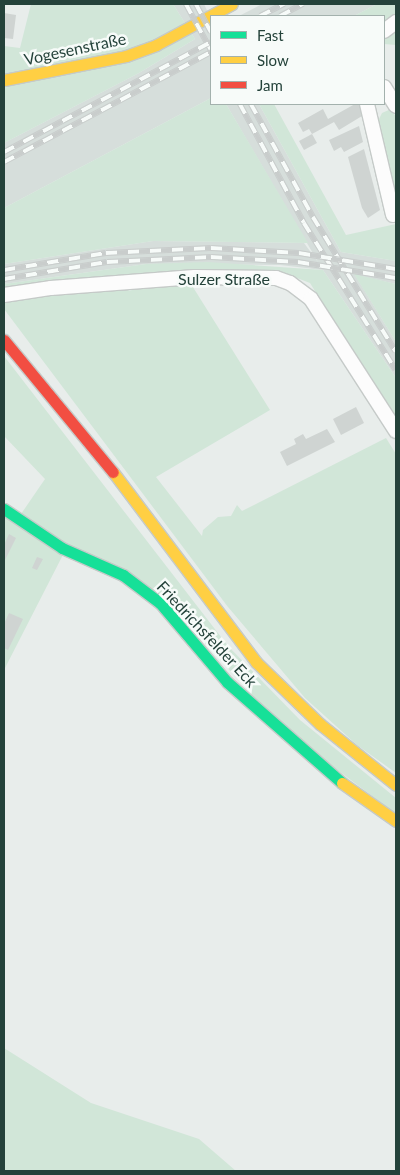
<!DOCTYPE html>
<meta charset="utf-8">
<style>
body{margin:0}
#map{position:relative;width:400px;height:1175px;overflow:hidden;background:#e8edeb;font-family:Lato,sans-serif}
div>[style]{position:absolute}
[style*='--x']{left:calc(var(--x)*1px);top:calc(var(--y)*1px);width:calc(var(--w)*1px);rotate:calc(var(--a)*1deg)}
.built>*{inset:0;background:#d6dedb}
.green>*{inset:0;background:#d1e6d8}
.building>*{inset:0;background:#cfd4d2}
.roads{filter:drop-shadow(1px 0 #c5cac8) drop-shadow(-1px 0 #c5cac8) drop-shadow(0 1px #c5cac8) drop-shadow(0 -1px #c5cac8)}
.street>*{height:14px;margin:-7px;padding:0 7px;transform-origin:7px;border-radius:7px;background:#fcfcfc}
.fast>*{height:11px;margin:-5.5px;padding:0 5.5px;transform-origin:5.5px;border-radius:5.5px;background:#16e098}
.slow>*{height:11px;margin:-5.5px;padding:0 5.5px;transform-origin:5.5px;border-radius:5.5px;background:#ffcf43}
.jam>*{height:11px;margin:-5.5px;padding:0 5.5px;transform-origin:5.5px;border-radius:5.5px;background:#f24e42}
.rail>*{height:5.5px;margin-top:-2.75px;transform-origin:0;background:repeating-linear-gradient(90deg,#f7fbf9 0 11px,#c9cdcc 0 22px);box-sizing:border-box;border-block:1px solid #c9cdcc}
span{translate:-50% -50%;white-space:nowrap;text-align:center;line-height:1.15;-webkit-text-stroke:5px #f7fbf9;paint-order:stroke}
.street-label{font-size:16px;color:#24423a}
.frame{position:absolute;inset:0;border:5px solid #24423a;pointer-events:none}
.legend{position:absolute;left:210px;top:15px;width:175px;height:90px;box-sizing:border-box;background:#f7fbf9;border:1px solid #a3b1ad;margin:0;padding:6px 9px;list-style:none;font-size:15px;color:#24423a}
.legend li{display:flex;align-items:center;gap:10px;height:25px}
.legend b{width:25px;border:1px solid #a3b1ad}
</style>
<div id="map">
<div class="built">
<i style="clip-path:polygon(173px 4px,204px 4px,211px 19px,211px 98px,4px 208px,4px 143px,139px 73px,195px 39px)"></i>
<i style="clip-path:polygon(262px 4px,377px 4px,354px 16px,239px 16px)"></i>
<i style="clip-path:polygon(226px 104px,259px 104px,341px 252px,396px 261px,396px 284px,355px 275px,396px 342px,396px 378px,323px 270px,280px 265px,146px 264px,4px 284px,4px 264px,153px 241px,304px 243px,318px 262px)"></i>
</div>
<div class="green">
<i style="clip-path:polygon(31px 4px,173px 4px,195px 39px,139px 73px,4px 143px,4px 46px,20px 48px)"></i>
<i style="clip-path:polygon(377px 4px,396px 4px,396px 45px,384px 44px,384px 16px,354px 16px)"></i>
<i style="clip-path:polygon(211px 98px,211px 104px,226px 104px,308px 243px,153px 241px,4px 264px,4px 208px)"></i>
<i style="clip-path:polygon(259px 104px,274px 104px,346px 235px,396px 224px,396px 261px,341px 252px)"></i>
<i style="clip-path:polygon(391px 109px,396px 117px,396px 209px,378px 121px,382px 113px)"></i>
<i style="clip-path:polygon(208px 262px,323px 270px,396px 378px,396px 422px,310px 283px,297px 278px,277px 274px,149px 275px,128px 291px,156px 284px,191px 284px,270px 410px,156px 477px,202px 536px,203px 530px,218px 517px,231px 516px,237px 505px,242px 511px,386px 438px,396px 454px,396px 773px,357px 745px,305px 698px,228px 607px,4px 309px,4px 284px,146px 264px)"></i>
<i style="clip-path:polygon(354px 274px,396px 284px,396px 342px)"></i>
<i style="clip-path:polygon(4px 356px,228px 646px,300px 720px,396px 798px,396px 814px,283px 729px,165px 599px,68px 545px,4px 670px,4px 503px,21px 514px,45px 479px,4px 436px)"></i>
<i style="clip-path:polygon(4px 1048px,91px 1103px,199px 1139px,236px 1171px,4px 1171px)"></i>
</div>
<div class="building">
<i style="clip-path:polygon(4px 13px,16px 15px,13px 39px,4px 38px)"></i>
<i style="clip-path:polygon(355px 104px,360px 104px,362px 116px,339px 130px,334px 122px,312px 134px,309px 129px,303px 132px,298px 123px,323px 109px,328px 119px)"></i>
<i style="clip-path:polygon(359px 126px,363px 142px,344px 152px,341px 147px,334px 151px,329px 140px)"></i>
<i style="clip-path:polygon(312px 134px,317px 143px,304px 150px,299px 141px)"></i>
<i style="clip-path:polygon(364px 149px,380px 210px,368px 218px,362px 208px,348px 157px)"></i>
<i style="clip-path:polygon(356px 407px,364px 423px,341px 435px,333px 419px)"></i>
<i style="clip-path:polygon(327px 429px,335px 442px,287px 466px,280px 452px,296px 444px,294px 439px,303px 434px,306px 439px)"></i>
<i style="clip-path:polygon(9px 534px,16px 538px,4px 562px,4px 545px)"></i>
<i style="clip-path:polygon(37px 557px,43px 559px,37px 570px,32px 568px)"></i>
<i style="clip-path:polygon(9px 613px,23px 619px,8px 650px,4px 648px,4px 624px)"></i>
</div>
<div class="roads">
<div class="street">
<i style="--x:384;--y:31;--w:15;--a:-37"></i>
<i style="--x:384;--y:87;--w:22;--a:58"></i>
<i style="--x:367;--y:104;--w:114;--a:76.8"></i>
<i style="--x:4;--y:295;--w:48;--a:-8.5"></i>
<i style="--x:51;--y:288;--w:144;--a:-4.4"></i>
<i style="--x:195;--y:277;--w:81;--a:0.7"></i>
<i style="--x:276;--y:278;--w:15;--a:20"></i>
<i style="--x:290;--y:283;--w:26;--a:37"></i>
<i style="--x:311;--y:299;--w:157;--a:57.2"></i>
</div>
<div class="fast">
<i style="--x:4;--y:509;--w:70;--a:33.9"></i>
<i style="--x:62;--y:548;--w:67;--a:23.9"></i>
<i style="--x:123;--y:575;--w:46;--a:37.1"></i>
<i style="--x:160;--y:603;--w:104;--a:49.7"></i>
<i style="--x:227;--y:682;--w:153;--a:41.3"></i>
</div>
<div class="slow">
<i style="--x:4;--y:80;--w:124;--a:-11.1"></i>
<i style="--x:126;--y:56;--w:32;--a:-20"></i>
<i style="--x:156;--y:45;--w:86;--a:-28.3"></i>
<i style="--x:113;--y:472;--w:238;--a:53"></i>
<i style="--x:256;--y:662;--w:89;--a:44.1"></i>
<i style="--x:320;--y:724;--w:97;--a:38.8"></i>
<i style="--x:342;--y:783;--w:66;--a:35.1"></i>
</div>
<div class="jam">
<i style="--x:4;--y:340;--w:171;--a:50.5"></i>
</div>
</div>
<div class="rail">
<i style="--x:186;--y:4;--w:52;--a:61.5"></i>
<i style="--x:196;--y:4;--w:32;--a:62"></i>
<i style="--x:260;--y:16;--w:27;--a:-27"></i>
<i style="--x:280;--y:16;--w:26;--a:-28"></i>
<i style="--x:240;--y:104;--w:135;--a:61.7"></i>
<i style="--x:304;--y:223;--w:173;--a:58"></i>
<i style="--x:251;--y:104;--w:129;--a:61.2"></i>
<i style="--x:313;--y:217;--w:158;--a:58.4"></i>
<i style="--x:4;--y:152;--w:234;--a:-28"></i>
<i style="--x:4;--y:162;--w:234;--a:-28"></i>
<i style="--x:4;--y:270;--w:103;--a:-9.5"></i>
<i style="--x:106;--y:253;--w:105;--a:-2.7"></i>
<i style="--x:211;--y:248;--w:88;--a:3.3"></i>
<i style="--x:299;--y:253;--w:98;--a:9.4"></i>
<i style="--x:4;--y:279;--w:104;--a:-9.4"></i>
<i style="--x:107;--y:262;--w:104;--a:-2.8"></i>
<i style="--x:211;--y:257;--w:87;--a:3.3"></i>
<i style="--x:298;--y:262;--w:99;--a:9.3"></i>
</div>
<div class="street-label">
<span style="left:75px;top:49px;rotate:-12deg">Vogesenstraße</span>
<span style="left:224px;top:279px">Sulzer Straße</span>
<span style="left:207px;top:634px;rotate:47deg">Friedrichsfelder Eck</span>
</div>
<div class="frame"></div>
<ul class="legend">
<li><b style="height:6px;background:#16e098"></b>Fast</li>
<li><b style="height:6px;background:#ffcf43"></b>Slow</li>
<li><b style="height:6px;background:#f24e42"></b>Jam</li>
</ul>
</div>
